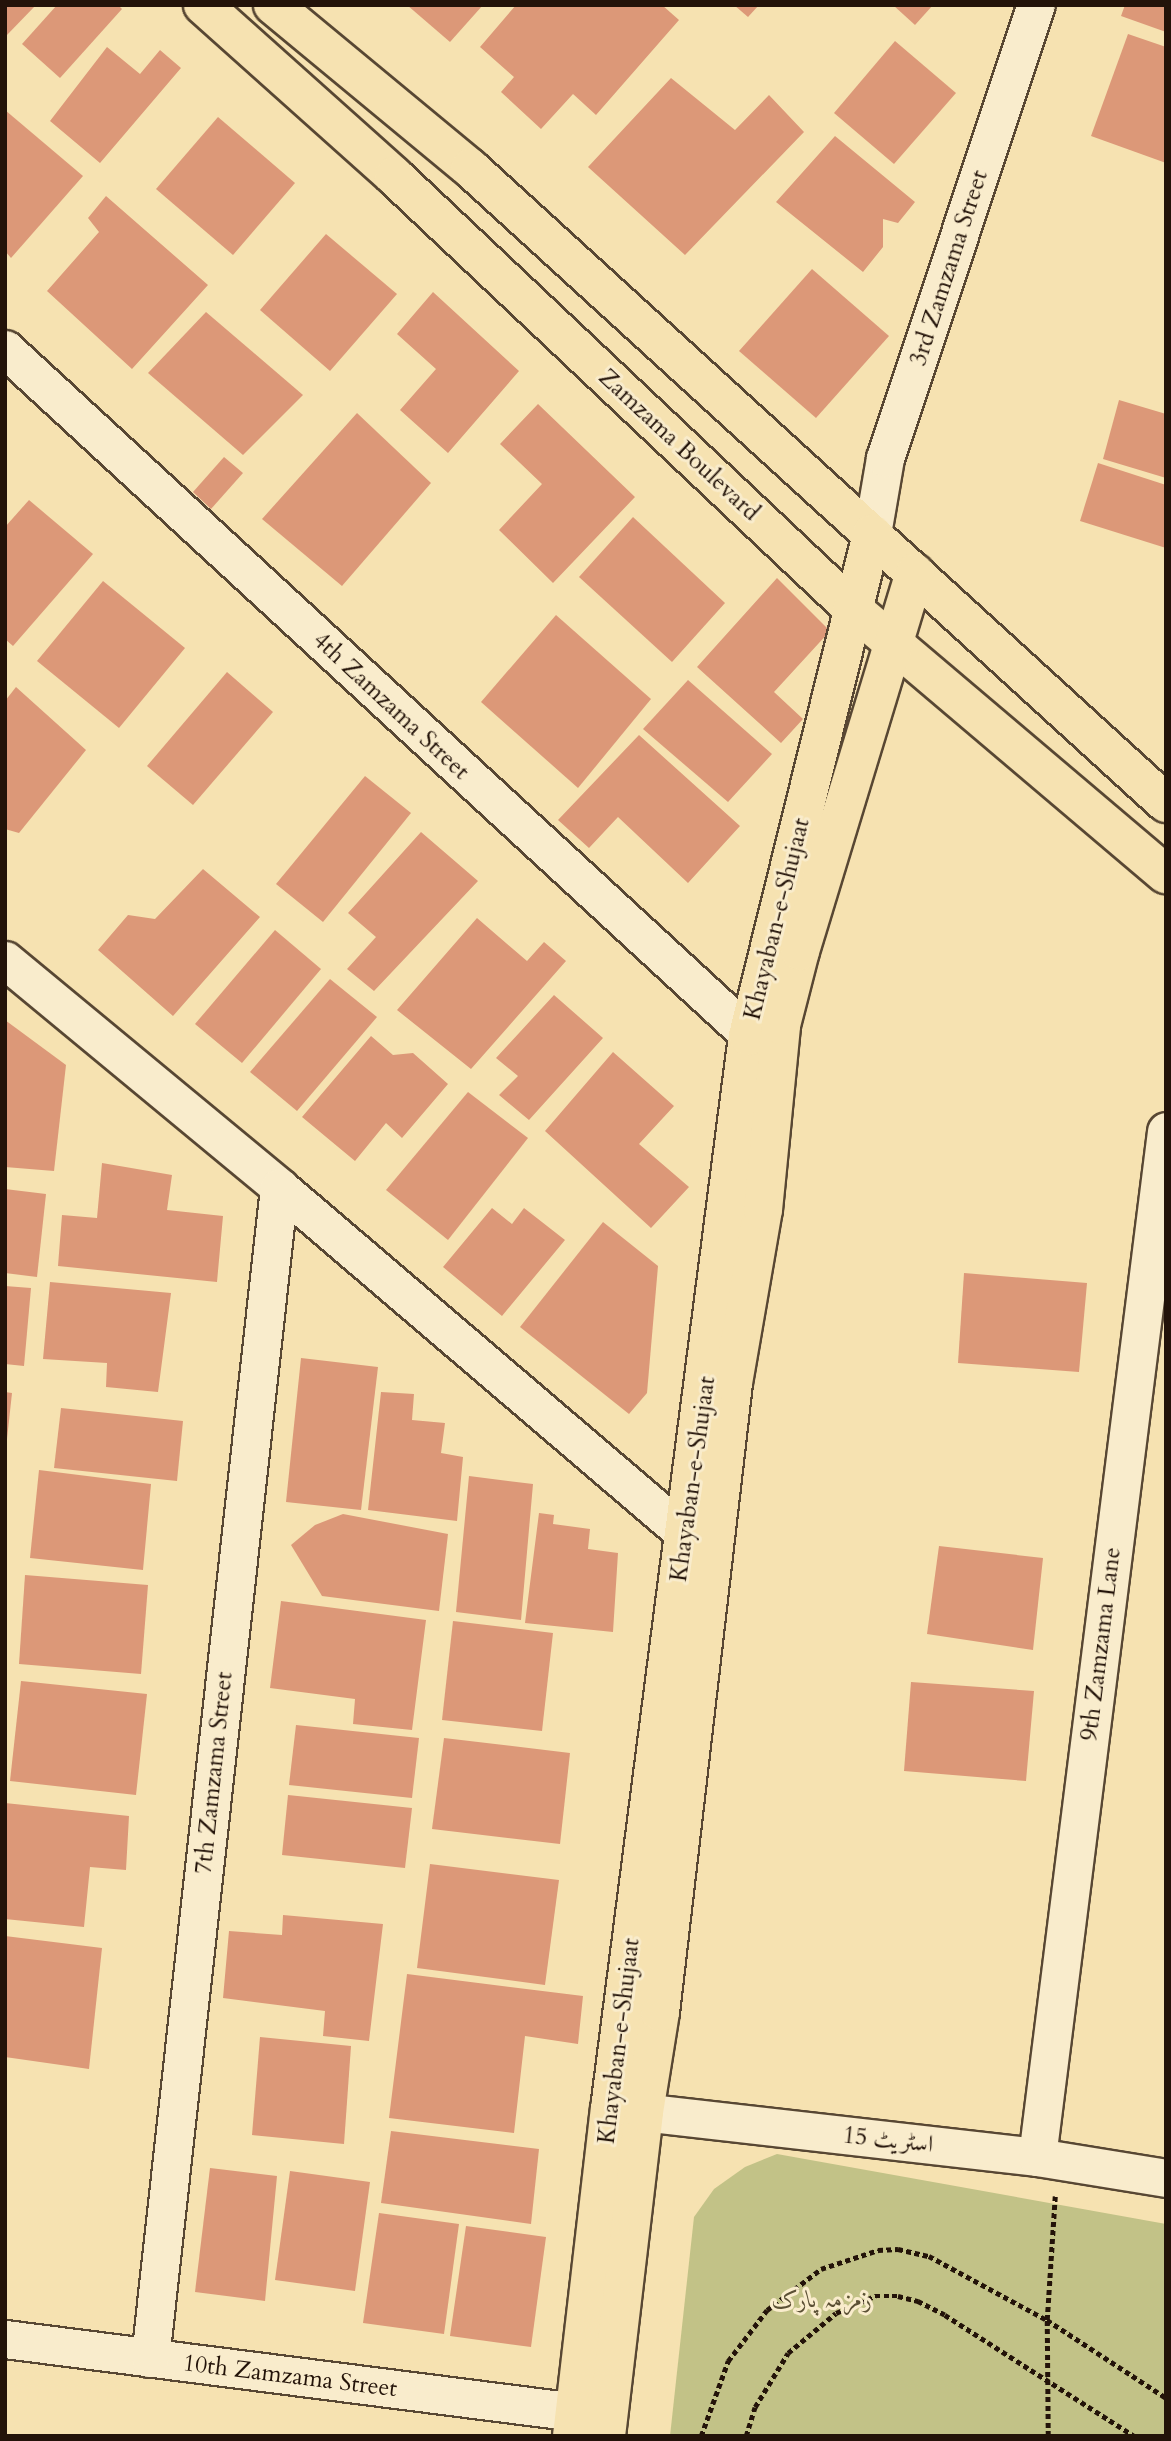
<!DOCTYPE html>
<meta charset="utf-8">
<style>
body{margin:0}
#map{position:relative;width:1171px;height:2441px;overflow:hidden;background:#f6e2b1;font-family:Cardo,Amiri,serif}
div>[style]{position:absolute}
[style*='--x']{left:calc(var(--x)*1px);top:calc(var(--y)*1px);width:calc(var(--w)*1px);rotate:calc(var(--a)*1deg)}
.green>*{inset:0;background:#c2c287}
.building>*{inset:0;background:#dc9878}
.path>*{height:4.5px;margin-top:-2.25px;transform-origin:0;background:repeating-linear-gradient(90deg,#231309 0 5px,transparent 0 8.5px)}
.roads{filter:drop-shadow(2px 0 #584733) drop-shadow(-2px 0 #584733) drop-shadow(0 2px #584733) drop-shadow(0 -2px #584733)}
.minor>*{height:37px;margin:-18.5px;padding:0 18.5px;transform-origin:18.5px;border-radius:18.5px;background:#f9eccc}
.major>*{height:38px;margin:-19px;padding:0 19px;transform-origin:19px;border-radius:19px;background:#f6e2b1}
span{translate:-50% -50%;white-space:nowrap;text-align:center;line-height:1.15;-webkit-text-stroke:6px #f9eccc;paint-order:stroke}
.street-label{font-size:24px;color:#231309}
.park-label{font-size:24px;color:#5b5035;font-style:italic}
.frame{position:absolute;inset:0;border:7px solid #231309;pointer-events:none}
</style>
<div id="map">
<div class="green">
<i style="clip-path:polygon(777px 2154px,1166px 2224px,1166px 2436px,670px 2436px,694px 2217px,714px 2189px,745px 2167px)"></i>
</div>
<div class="building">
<i style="clip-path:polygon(5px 5px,36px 5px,5px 37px)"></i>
<i style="clip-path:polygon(57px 5px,118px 5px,122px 9px,60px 78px,22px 44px)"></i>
<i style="clip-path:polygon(407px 5px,483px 5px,450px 42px)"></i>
<i style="clip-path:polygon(516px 5px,662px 5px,679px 20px,596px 115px,573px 94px,541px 129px,501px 92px,514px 77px,480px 47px)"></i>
<i style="clip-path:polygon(734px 5px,759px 5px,748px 17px)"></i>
<i style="clip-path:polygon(893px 5px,933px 5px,915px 25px)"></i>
<i style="clip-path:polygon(1125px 5px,1166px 5px,1166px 32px,1121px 16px)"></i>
<i style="clip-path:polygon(1128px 34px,1166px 47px,1166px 163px,1091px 136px)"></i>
<i style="clip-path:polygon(895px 41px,956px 93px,894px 164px,834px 113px)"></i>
<i style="clip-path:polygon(107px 47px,140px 74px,160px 50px,181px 68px,100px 163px,50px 121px)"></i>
<i style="clip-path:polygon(671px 78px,735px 130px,769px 95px,804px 132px,685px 255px,588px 167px)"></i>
<i style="clip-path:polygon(5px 110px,83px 176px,11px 258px,5px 251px)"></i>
<i style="clip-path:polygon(218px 117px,295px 183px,233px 255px,156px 189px)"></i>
<i style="clip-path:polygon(835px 136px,915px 202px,898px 223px,883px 219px,883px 247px,863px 272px,776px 202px)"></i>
<i style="clip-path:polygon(106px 196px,208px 285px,132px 369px,47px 291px,99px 232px,88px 218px)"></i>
<i style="clip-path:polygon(326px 234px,397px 294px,330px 371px,260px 310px)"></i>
<i style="clip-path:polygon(812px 269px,889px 336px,816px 418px,739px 351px)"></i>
<i style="clip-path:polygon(433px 292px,519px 371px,448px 453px,400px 410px,436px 369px,397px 334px)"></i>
<i style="clip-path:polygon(206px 312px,303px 395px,243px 455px,148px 373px)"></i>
<i style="clip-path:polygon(1119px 400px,1166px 414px,1166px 478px,1103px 459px)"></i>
<i style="clip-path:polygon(538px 404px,635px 497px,553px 583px,499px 530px,542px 484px,500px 444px)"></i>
<i style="clip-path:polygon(357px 413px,431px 483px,342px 586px,262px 519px)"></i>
<i style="clip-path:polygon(224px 457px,243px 473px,211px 509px,193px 492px)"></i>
<i style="clip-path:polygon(1098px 463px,1166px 485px,1166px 548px,1080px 521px)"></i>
<i style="clip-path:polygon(29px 500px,93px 554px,13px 646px,5px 639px,5px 527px)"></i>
<i style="clip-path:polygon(633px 517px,725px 603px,672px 662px,579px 577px)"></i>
<i style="clip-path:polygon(777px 578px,830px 631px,774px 692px,803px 719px,781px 743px,697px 667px)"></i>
<i style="clip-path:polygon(103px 581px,185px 648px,119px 728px,37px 661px)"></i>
<i style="clip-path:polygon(556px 615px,651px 699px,578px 788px,481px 702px)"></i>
<i style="clip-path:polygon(227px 672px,273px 712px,193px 805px,147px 766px)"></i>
<i style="clip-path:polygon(688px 680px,772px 754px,728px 802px,643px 729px)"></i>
<i style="clip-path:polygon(16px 687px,86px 750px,19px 833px,5px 829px,5px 701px)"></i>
<i style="clip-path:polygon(639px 735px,740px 826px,688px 883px,618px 817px,589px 848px,558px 820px)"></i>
<i style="clip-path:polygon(365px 776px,411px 813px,323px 922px,276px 884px)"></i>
<i style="clip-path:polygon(421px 832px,478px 881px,374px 991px,347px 969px,376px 937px,348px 913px)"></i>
<i style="clip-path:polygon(203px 869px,260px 917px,173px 1016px,98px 950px,128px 915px,155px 919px)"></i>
<i style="clip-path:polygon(477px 918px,527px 961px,544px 942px,566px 961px,471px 1069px,397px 1010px)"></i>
<i style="clip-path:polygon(275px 930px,321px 969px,242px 1063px,195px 1024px)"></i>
<i style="clip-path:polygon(330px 979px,377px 1017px,297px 1111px,250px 1072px)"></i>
<i style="clip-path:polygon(554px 995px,603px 1038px,529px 1120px,499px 1095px,518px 1076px,496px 1058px)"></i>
<i style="clip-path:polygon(5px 1020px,66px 1065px,54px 1171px,5px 1167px)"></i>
<i style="clip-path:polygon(371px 1036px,393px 1055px,413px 1053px,448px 1084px,402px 1138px,386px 1123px,355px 1161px,302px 1117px)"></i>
<i style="clip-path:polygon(613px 1052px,674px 1106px,639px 1144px,689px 1187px,651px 1228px,545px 1131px)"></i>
<i style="clip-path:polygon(468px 1092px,528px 1138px,448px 1240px,386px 1190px)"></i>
<i style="clip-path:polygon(102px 1163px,172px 1175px,167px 1210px,223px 1216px,217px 1282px,58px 1266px,62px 1215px,97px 1218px)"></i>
<i style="clip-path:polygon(5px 1189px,46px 1194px,37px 1277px,5px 1273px)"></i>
<i style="clip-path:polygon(492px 1208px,512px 1224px,524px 1208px,565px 1240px,502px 1316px,443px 1267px)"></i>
<i style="clip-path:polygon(603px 1222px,658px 1266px,647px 1393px,629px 1414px,520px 1327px)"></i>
<i style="clip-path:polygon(964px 1273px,1087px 1283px,1079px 1372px,958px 1363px)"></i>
<i style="clip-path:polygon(50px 1282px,171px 1293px,158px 1392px,106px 1387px,107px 1363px,43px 1359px)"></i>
<i style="clip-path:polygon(5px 1286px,31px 1288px,24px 1366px,5px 1364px)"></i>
<i style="clip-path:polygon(301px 1358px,378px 1367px,361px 1510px,286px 1502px)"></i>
<i style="clip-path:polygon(5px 1392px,12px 1393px,7px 1439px,5px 1439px)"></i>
<i style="clip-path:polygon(381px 1392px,414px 1394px,412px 1420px,445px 1423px,441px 1453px,463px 1457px,457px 1521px,368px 1510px)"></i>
<i style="clip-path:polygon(61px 1408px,183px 1421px,177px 1481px,54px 1468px)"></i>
<i style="clip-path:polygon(39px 1470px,151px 1484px,143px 1570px,30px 1558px)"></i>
<i style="clip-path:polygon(469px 1476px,533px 1484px,521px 1620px,456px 1612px)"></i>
<i style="clip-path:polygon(539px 1513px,554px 1515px,553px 1524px,590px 1529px,588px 1549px,618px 1553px,613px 1632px,525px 1623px)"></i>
<i style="clip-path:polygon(343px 1514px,448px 1534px,439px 1611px,322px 1596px,291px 1545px,315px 1525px)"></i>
<i style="clip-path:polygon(939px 1546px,1043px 1558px,1033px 1650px,927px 1634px)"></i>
<i style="clip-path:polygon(25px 1575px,148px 1585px,141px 1674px,19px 1664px)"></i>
<i style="clip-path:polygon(281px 1601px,426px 1620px,412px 1730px,353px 1724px,355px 1699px,270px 1688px)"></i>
<i style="clip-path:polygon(453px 1621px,553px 1633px,542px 1731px,442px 1720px)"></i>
<i style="clip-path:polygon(21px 1681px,147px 1694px,136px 1795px,10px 1781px)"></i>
<i style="clip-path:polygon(911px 1682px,1034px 1691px,1026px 1781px,904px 1771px)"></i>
<i style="clip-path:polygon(296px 1725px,419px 1738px,412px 1798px,289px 1785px)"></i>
<i style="clip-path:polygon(444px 1738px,570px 1753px,560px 1844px,432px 1829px)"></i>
<i style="clip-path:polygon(288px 1795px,412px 1808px,405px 1868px,282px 1855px)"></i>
<i style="clip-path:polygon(5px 1803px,129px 1816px,126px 1870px,90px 1867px,84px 1927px,5px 1919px)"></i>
<i style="clip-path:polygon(430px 1864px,559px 1880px,545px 1985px,417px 1968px)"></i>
<i style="clip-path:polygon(283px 1915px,383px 1924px,369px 2041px,323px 2036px,325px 2011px,223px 1998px,229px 1931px,282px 1935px)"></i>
<i style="clip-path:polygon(5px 1936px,102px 1948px,89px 2069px,5px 2057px)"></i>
<i style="clip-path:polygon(407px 1974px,583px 1996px,578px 2044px,525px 2036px,514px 2133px,389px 2118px)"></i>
<i style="clip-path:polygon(260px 2037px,351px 2046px,344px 2144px,252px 2135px)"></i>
<i style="clip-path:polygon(391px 2131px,539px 2149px,531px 2224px,381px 2203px)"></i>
<i style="clip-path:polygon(210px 2168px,277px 2176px,265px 2301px,195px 2292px)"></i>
<i style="clip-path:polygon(290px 2171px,370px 2182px,355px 2291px,275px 2280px)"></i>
<i style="clip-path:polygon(379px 2213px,459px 2224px,444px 2334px,363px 2323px)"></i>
<i style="clip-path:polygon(466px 2226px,546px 2237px,531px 2347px,450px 2336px)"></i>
</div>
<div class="path">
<i style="--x:701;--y:2436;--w:80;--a:-70.2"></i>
<i style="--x:728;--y:2361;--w:64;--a:-52.6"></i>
<i style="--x:767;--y:2310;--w:68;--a:-37.2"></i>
<i style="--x:821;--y:2269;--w:60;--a:-18.4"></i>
<i style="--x:878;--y:2250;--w:20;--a:-3"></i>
<i style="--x:898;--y:2249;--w:32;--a:13"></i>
<i style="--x:929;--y:2256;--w:134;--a:28.5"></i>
<i style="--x:1047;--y:2320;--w:142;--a:33.2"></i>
<i style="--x:746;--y:2436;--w:30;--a:-73"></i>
<i style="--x:755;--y:2407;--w:63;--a:-58.6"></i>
<i style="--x:788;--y:2353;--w:62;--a:-39.8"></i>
<i style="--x:836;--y:2313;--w:43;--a:-23.6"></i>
<i style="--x:875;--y:2296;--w:23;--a:0"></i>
<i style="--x:898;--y:2296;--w:21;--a:14"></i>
<i style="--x:918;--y:2301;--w:30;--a:27"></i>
<i style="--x:945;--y:2315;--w:224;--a:32.6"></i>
<i style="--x:1048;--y:2436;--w:116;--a:-90.5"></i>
<i style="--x:1047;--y:2320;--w:124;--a:-86.3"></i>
</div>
<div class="roads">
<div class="minor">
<i style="--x:5;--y:349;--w:1039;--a:42.66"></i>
<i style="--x:872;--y:534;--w:77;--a:-80.3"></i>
<i style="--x:885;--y:458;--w:478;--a:-71.6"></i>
<i style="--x:5;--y:960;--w:356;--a:39.6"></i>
<i style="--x:279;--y:1187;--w:560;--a:40.51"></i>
<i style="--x:615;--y:2109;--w:425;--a:6.5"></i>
<i style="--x:1037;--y:2157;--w:131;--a:9.2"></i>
<i style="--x:1037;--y:2157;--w:1034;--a:-82.83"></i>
<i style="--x:5;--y:2339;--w:576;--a:7.29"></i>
<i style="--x:150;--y:2358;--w:1178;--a:-83.71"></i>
</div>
<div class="major">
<i style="--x:203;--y:5;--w:256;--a:41.8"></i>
<i style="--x:394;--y:176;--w:631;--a:43.33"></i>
<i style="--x:853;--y:609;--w:410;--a:40.3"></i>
<i style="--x:273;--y:5;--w:256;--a:39.6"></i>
<i style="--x:470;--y:168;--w:942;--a:42.38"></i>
<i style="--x:572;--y:2436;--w:329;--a:-83.4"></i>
<i style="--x:610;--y:2109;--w:1082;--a:-82.67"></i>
<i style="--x:748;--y:1036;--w:517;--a:-76.13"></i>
<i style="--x:606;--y:2436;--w:326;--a:-83.3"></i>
<i style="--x:644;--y:2112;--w:101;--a:-80.9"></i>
<i style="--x:660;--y:2012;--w:633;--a:-83.38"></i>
<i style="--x:733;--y:1383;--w:176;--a:-80.2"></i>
<i style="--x:763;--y:1210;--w:186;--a:-84.4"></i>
<i style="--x:781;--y:1025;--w:76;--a:-75.6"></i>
<i style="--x:800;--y:951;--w:395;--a:-73.1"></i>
</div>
</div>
<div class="street-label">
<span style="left:949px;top:268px;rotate:-72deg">3rd Zamzama Street</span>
<span style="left:679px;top:445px;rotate:43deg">Zamzama Boulevard</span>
<span style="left:391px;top:706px;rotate:43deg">4th Zamzama Street</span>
<span style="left:777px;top:919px;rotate:-76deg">Khayaban-e-Shujaat</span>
<span style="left:693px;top:1479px;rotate:-82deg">Khayaban-e-Shujaat</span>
<span style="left:1101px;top:1644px;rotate:-83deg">9th Zamzama Lane</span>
<span style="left:214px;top:1773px;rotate:-84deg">7th Zamzama Street</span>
<span style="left:619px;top:2041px;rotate:-83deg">Khayaban-e-Shujaat</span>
<span style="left:888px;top:2140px;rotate:6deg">اسٹریٹ 15</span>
<span style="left:290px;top:2376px;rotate:7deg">10th Zamzama Street</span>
</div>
<div class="park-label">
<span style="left:822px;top:2300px">زمزمہ پارک</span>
</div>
<div class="frame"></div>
</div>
